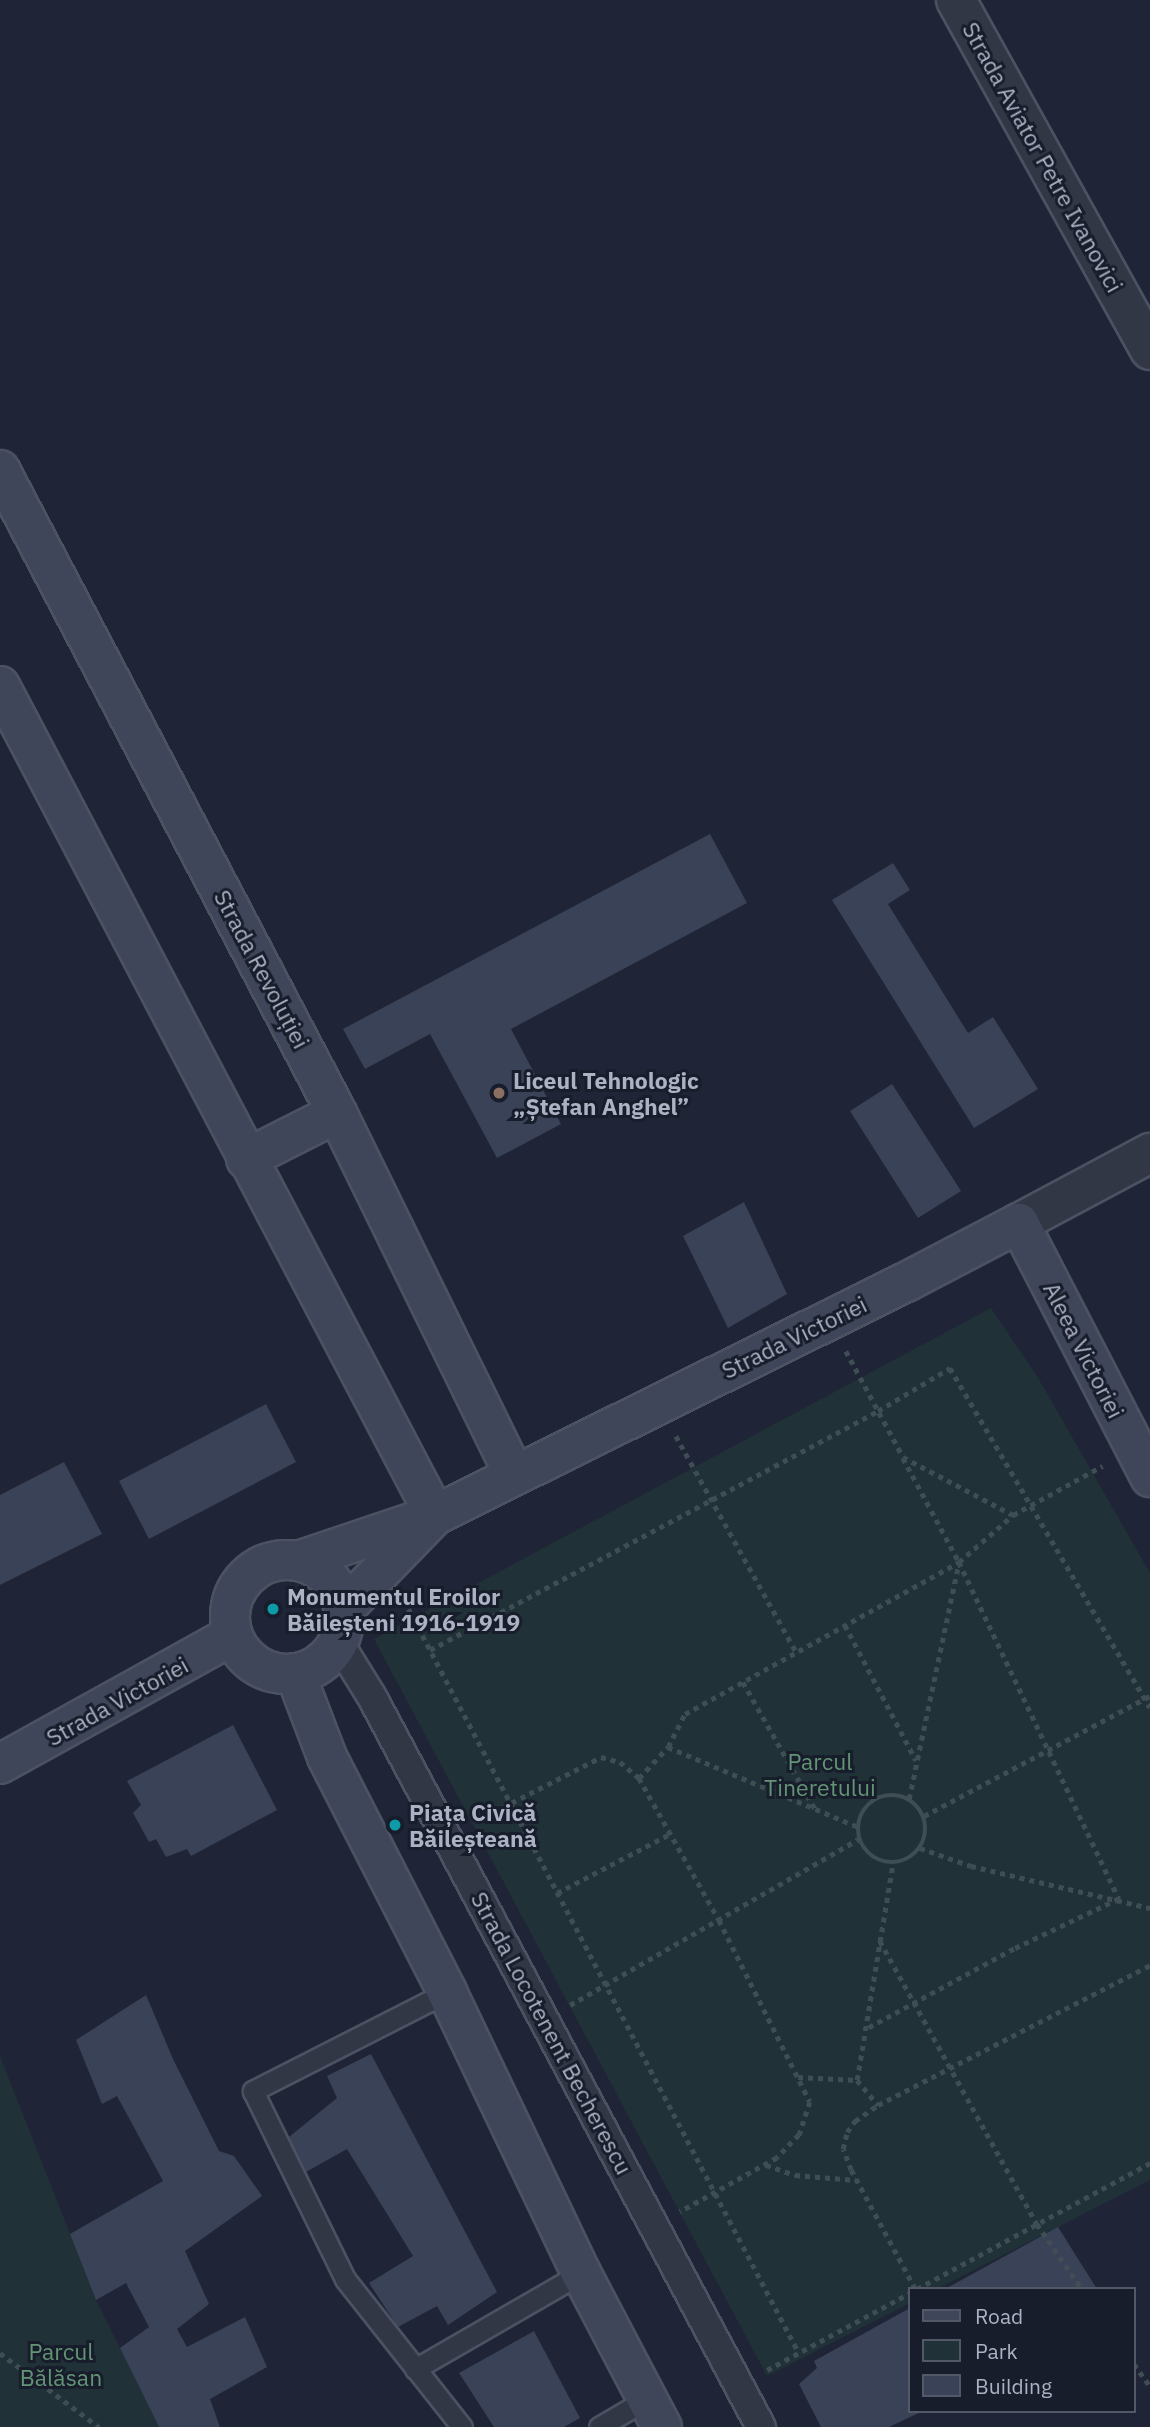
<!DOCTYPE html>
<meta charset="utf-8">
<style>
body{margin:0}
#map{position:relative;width:1150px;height:2427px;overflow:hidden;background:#1f2536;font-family:"IBM Plex Sans",sans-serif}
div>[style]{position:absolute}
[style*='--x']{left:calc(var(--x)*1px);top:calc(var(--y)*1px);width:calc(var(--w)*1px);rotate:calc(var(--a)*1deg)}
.green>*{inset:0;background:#203137}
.building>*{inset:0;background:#3a4257}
.path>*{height:4.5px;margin-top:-2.25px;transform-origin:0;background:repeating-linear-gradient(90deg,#3e4e54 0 5px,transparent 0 10px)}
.path>.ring{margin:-2.25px;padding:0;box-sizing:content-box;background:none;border:4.5px solid #3e4e54;border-radius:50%}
.roads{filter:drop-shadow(2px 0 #4c5262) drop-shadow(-2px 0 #4c5262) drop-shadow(0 2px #4c5262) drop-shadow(0 -2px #4c5262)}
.service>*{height:19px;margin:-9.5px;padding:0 9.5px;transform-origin:9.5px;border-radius:9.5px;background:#323746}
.pedestrian>*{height:28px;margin:-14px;padding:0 14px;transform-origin:14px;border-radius:14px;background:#323746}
.minor>*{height:38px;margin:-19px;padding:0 19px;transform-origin:19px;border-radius:19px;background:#323746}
.secondary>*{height:38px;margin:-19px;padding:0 19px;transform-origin:19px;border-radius:19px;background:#40465a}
.secondary>.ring{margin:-19px;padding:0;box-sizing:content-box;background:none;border:38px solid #40465a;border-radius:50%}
.dots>*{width:19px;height:19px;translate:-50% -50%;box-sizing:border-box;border:4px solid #181d2b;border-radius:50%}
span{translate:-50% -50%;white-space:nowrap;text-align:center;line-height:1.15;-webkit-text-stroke:6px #181d2b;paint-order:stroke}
.street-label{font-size:23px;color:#acb1c4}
.poi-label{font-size:23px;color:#acb1c4;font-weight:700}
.left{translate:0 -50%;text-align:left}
.park-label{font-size:23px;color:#639475}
.legend{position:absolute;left:908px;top:2287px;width:228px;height:126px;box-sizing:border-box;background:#181d2b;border:2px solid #535868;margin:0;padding:9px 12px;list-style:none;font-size:21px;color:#acb1c4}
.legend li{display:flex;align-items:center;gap:14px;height:35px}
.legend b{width:35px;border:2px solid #535868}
</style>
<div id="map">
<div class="green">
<i style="clip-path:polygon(991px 1308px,1037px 1376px,1150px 1573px,1150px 2180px,937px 2289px,910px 2289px,910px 2303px,767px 2376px,374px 1639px)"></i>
<i style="clip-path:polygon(0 2056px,96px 2300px,159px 2427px,0 2427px)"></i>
</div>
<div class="building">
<i style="clip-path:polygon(710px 834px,747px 903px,511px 1029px,561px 1124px,497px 1158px,430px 1034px,365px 1069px,343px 1029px)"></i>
<i style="clip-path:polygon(893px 863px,910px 890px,888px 904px,968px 1033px,993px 1017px,1038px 1089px,974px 1128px,832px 900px)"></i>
<i style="clip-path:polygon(892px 1084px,961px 1191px,918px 1218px,850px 1111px)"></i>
<i style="clip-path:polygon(744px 1202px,787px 1294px,728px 1328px,683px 1236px)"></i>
<i style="clip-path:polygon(266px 1404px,296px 1462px,149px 1539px,119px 1481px)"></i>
<i style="clip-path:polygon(64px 1462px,102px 1534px,0 1585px,0 1495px)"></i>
<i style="clip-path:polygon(233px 1725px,277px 1810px,191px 1856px,187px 1849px,166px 1857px,156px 1839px,149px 1842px,133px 1813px,141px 1805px,127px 1781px)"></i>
<i style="clip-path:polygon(146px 1995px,173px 2059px,219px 2151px,234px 2156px,262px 2196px,185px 2251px,209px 2304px,177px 2329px,187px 2347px,245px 2317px,267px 2367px,210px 2399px,220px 2427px,159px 2427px,120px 2348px,149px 2327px,126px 2283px,96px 2300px,70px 2234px,163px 2181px,117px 2096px,102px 2104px,76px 2040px)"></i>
<i style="clip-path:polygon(371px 2054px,497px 2292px,448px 2325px,437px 2306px,398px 2327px,369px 2283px,413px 2256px,347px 2149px,306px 2172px,289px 2137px,337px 2098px,327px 2076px)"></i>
<i style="clip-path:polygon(1058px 2227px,1097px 2289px,945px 2289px)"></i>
<i style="clip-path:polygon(910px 2308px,910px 2411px,923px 2411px,889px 2427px,821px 2427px,799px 2384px,817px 2368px,814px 2361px)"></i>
<i style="clip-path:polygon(534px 2331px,580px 2418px,564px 2427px,494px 2427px,459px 2373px)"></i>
</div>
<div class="path">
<i style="--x:846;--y:1351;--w:120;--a:61.7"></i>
<i style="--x:903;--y:1457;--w:124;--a:27.8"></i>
<i style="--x:676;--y:1436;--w:247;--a:60.9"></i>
<i style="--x:903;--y:1458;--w:118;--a:61.7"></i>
<i style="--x:404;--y:1600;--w:850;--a:62.32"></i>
<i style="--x:845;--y:1625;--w:153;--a:62.3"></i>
<i style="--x:430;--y:1650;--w:508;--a:-28.08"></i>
<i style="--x:878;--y:1411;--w:84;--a:-30.8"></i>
<i style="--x:950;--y:1368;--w:394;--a:59.5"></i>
<i style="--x:743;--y:1682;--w:146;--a:60.4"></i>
<i style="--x:668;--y:1747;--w:206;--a:22.8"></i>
<i style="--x:639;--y:1778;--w:42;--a:-46.9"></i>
<i style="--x:668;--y:1747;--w:37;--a:-63"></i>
<i style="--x:685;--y:1714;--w:313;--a:-29"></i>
<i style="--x:959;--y:1562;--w:373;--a:64.6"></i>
<i style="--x:1119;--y:1899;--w:116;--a:154.5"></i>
<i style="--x:1014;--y:1949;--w:170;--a:151.5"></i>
<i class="ring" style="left:858px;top:1795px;width:63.5px;height:63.5px"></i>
<i style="--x:909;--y:1799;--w:242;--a:-78.1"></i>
<i style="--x:959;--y:1562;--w:72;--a:-41"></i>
<i style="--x:1013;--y:1515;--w:102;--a:-28.8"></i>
<i style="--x:924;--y:1816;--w:256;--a:-28"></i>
<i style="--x:476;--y:1821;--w:140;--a:-27.1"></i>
<i style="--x:601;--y:1757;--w:20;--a:15"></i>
<i style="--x:620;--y:1762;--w:25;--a:40"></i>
<i style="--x:639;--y:1778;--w:163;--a:60.6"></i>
<i style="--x:719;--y:1920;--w:203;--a:63.4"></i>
<i style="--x:810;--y:2102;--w:35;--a:108"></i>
<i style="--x:799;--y:2135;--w:32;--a:134"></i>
<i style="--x:777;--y:2158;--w:111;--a:150.9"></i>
<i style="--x:920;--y:1848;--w:54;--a:19.4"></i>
<i style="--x:971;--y:1866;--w:184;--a:13.2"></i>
<i style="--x:557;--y:1893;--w:127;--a:-27.6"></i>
<i style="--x:880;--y:1941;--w:324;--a:61"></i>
<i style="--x:1037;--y:2224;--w:79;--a:55.3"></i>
<i style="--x:570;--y:2005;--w:333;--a:-29.9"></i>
<i style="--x:798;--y:2077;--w:59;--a:2.9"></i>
<i style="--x:857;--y:2080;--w:33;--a:50"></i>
<i style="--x:857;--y:2080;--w:220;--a:-80.6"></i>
<i style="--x:766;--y:2165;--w:31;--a:19"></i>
<i style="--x:795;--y:2175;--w:61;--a:4.7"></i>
<i style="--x:915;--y:2289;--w:135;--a:-118.3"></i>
<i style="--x:851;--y:2170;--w:22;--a:-111"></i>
<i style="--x:843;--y:2149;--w:17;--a:-77"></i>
<i style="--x:847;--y:2132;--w:14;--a:-54"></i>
<i style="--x:855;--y:2121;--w:28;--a:-35"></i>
<i style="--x:878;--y:2105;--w:306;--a:-27.2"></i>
<i style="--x:917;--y:2289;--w:265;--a:-28.4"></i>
<i style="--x:0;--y:2353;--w:124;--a:36.8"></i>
<i style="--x:1134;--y:2364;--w:27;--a:54"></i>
<i style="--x:767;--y:2370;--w:162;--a:-28.3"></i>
</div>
<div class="roads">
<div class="service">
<i style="--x:447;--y:1992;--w:218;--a:153"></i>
<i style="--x:253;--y:2091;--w:209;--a:63.9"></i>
<i style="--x:345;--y:2279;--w:189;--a:51.7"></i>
<i style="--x:415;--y:2369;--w:192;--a:-30"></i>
<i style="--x:599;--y:2427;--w:56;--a:-30.3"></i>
</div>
<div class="pedestrian">
<i style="--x:338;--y:1642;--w:65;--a:58.3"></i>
<i style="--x:372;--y:1697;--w:827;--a:61.95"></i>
</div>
<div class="minor">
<i style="--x:956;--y:0;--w:400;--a:61"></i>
<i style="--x:1019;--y:1223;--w:149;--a:-28.1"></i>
</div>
<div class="secondary">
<i style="--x:0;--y:470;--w:726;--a:62.34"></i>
<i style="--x:337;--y:1113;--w:402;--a:63.9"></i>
<i style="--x:0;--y:686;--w:936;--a:62.31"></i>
<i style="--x:435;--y:1515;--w:525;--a:-26.32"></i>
<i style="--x:906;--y:1282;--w:127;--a:-27.6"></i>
<i style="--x:1019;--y:1223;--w:286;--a:62.7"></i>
<i style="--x:246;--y:1159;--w:102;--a:-26.8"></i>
<i class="ring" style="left:230px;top:1560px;width:76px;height:76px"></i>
<i style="--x:298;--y:1561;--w:145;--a:-18.6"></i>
<i style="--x:435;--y:1515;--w:131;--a:134.1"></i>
<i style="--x:295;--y:1673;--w:90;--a:69.1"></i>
<i style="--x:327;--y:1757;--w:264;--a:62.9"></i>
<i style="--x:447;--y:1992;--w:311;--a:64.5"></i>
<i style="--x:581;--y:2273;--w:174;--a:62.3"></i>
<i style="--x:0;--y:1764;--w:266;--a:-29"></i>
</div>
</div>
<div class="dots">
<i style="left:499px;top:1093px;background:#8d6e63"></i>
<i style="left:273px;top:1609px;background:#0f9aa8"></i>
<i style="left:395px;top:1825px;background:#0f9aa8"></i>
</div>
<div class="street-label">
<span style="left:1043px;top:157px;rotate:61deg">Strada Aviator Petre Ivanovici</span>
<span style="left:262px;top:969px;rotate:62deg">Strada Revoluției</span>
<span style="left:794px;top:1337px;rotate:-26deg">Strada Victoriei</span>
<span style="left:1084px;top:1350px;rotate:63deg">Aleea Victoriei</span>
<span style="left:117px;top:1701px;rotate:-29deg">Strada Victoriei</span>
<span style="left:552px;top:2033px;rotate:62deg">Strada Locotenent Becherescu</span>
</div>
<div class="poi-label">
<span class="left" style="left:513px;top:1093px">Liceul Tehnologic<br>„Ștefan Anghel”</span>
<span class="left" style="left:287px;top:1609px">Monumentul Eroilor<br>Băileșteni 1916-1919</span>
<span class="left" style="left:409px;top:1825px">Piața Civică<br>Băileșteană</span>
</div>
<div class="park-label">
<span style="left:820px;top:1774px">Parcul<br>Tineretului</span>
<span style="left:61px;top:2364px">Parcul<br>Bălăsan</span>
</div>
<ul class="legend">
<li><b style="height:9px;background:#40465a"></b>Road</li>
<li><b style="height:19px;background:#203137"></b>Park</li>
<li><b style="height:19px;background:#3a4257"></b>Building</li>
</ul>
</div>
